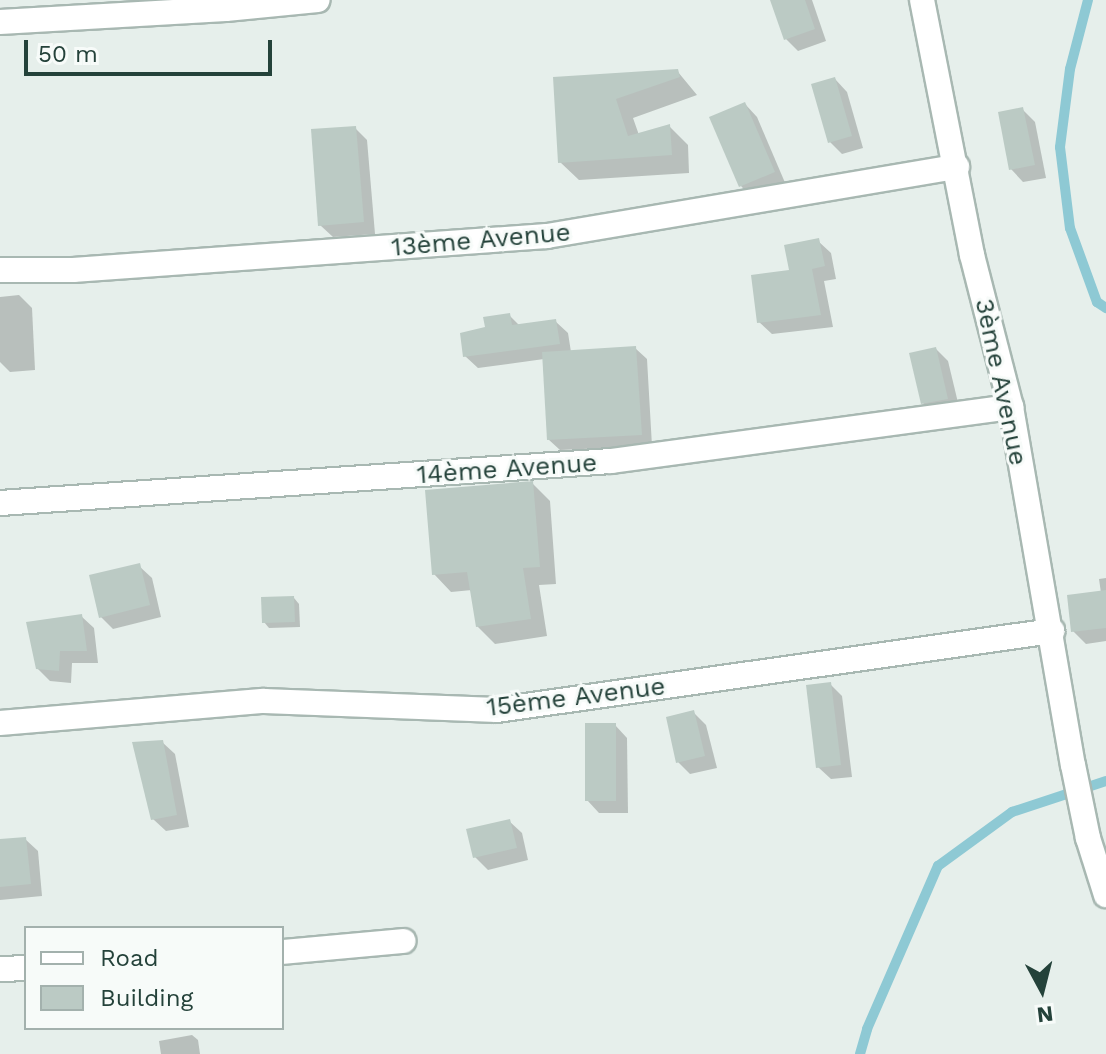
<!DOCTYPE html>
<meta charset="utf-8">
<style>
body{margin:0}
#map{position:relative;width:1106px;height:1054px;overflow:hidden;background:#e6efeb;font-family:"Work Sans",sans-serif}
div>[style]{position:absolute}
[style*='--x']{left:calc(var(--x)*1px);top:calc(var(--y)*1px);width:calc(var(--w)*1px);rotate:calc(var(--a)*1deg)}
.shadow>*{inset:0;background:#0003}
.stream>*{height:10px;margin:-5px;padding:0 5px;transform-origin:5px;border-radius:5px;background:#8ec9d4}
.building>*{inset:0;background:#bbcac4}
.roads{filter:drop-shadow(2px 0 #a8b8b2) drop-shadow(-2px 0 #a8b8b2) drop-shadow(0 2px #a8b8b2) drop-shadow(0 -2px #a8b8b2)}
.minor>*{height:24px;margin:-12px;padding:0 12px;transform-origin:12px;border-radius:12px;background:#fff}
span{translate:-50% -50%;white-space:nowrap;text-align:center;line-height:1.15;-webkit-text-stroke:6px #f7fbf9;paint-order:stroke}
.street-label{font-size:26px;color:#24423a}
.legend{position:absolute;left:24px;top:926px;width:260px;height:104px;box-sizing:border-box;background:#f7fbf9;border:2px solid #a3b1ad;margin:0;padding:10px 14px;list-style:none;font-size:24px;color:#24423a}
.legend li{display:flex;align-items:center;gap:16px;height:40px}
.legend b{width:40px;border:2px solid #a3b1ad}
.north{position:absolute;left:1002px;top:950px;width:80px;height:80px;-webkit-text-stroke:6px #f7fbf9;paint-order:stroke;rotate:173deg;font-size:22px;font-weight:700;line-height:32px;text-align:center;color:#24423a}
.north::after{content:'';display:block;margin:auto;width:28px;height:36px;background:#24423a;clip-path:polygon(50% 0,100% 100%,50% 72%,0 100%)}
.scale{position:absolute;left:24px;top:40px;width:248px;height:36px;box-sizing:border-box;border:4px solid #24423a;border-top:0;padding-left:10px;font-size:24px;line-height:28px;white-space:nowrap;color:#24423a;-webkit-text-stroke:6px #f7fbf9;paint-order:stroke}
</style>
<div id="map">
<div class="shadow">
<i style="clip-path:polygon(772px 0,812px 0,826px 41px,798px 51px,786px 39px)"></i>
<i style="clip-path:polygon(678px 72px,697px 95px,633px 118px,639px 135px,669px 126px,688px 145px,689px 173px,579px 180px,560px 162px,555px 79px)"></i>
<i style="clip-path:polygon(835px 79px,847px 92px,863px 148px,842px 154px,830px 142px)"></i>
<i style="clip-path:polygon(745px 104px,757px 117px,786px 185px,753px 199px,741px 186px)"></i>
<i style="clip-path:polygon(1022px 109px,1035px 122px,1046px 178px,1023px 182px,1011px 169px)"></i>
<i style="clip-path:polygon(355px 128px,367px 140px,375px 234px,333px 237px,320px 225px)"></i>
<i style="clip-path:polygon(818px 241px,831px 253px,836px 279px,824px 281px,833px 327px,772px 334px,759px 322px,791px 272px)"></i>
<i style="clip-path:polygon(19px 295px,32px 308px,35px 370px,10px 372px,0 362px,0 297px)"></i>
<i style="clip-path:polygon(509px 315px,520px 326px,555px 321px,568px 333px,571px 352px,635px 348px,647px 359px,652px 446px,560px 450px,548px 439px,544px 359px,478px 368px,465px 356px,487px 328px)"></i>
<i style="clip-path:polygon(936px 349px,948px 361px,960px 411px,935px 416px,923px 403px)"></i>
<i style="clip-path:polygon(532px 483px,550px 501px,556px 584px,539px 585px,547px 636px,495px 644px,477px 626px,472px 590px,451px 592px,434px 574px)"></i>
<i style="clip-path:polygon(139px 566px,152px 578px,161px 617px,113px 629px,101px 617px)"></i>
<i style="clip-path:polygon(1106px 578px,1106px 641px,1086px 644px,1073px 631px,1101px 593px,1099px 579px)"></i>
<i style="clip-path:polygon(294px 598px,299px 604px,300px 627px,269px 628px,264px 622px)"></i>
<i style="clip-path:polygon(81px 616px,94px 628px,98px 663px,72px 663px,71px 683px,50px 681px,37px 668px)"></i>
<i style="clip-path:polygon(830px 684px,842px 696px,852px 777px,831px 779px,818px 767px)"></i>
<i style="clip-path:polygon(694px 713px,706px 725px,717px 768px,690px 774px,678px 762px)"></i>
<i style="clip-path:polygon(615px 725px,627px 738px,628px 813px,599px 813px,587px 800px)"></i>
<i style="clip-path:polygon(162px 742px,175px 754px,189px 827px,166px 831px,153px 819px)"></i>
<i style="clip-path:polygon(509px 821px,522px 833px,528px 860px,488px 870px,475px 857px)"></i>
<i style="clip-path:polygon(25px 839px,38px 851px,42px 896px,0 900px,0 841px)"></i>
<i style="clip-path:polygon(192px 1035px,198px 1040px,200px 1054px,161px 1054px,159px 1041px)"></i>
</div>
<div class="stream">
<i style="--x:1088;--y:0;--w:71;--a:104.6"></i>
<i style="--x:1070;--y:69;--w:79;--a:97.3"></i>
<i style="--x:1060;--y:147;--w:82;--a:83"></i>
<i style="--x:1070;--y:228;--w:79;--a:70"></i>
<i style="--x:1097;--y:302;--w:11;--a:34"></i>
<i style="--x:860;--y:1054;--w:26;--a:-74"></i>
<i style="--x:867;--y:1029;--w:178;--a:-66.5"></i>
<i style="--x:938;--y:866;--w:92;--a:-36.1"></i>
<i style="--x:1012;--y:812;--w:99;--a:-18.3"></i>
</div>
<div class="building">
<i style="clip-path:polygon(770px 0,805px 0,815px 29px,784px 40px)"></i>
<i style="clip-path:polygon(678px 69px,680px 77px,616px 99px,628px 136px,670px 124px,672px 155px,558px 163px,553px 77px)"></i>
<i style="clip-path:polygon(835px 77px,852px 136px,828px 143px,811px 84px)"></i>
<i style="clip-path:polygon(745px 102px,775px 172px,739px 187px,709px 117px)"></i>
<i style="clip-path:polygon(1023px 107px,1035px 165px,1009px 170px,998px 112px)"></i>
<i style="clip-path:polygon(356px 126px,364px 222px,318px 226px,311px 129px)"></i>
<i style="clip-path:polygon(819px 238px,825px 266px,812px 269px,821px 315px,757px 323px,751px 275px,789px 270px,784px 245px)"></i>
<i style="clip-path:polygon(510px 313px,512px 325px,556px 319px,560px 344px,463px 357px,460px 333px,485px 327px,483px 317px)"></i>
<i style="clip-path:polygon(636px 346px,642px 435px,547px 440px,542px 352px)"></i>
<i style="clip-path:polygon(936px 347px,948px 399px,921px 404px,909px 353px)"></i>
<i style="clip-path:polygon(533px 481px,540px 567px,523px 568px,531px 619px,476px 627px,467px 572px,432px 575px,425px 490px)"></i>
<i style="clip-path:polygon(140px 563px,150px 605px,99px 618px,89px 575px)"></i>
<i style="clip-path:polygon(1106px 590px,1106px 628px,1071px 632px,1067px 595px)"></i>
<i style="clip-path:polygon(294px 596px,295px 622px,262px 623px,261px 597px)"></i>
<i style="clip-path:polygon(82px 614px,87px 651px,60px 651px,59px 671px,36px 669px,26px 622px)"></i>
<i style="clip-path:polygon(831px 682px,841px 765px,816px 768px,806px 685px)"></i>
<i style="clip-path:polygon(694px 710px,705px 756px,676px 763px,666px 717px)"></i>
<i style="clip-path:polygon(585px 723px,616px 723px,616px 801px,585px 801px)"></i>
<i style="clip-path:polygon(163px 740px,177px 815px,151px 820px,132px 742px)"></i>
<i style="clip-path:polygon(510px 819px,517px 848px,473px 858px,466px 829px)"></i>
<i style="clip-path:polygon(26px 837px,31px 884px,0 887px,0 839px)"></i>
</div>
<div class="roads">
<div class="minor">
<i style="--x:922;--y:0;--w:260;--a:78.9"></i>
<i style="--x:972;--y:255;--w:157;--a:75.6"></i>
<i style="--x:1011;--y:407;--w:363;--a:80.2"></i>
<i style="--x:1073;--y:765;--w:75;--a:78.4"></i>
<i style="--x:1088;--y:838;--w:60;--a:72.5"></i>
<i style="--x:0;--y:22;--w:226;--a:-3.3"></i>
<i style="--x:226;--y:9;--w:92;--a:-5.6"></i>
<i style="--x:0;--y:270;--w:73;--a:0"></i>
<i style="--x:73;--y:270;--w:475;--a:-4.1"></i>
<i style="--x:547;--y:236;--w:416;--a:-9.6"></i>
<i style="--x:0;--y:503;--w:612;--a:-3.93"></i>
<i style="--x:611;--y:461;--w:404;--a:-7.7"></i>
<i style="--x:0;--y:723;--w:265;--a:-4.8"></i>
<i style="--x:264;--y:701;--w:233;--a:2.2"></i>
<i style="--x:497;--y:710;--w:561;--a:-8.1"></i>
<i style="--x:282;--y:952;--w:122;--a:-5.2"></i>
<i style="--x:0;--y:969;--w:26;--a:-2"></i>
</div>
</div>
<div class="street-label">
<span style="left:481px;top:240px;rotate:-5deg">13ème Avenue</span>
<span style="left:1001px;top:382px;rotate:78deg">3ème Avenue</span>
<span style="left:507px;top:469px;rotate:-4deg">14ème Avenue</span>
<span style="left:576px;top:697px;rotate:-7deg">15ème Avenue</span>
</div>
<ul class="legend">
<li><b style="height:10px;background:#fff"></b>Road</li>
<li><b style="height:22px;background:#bbcac4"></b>Building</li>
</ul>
<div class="north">N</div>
<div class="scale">50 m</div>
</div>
